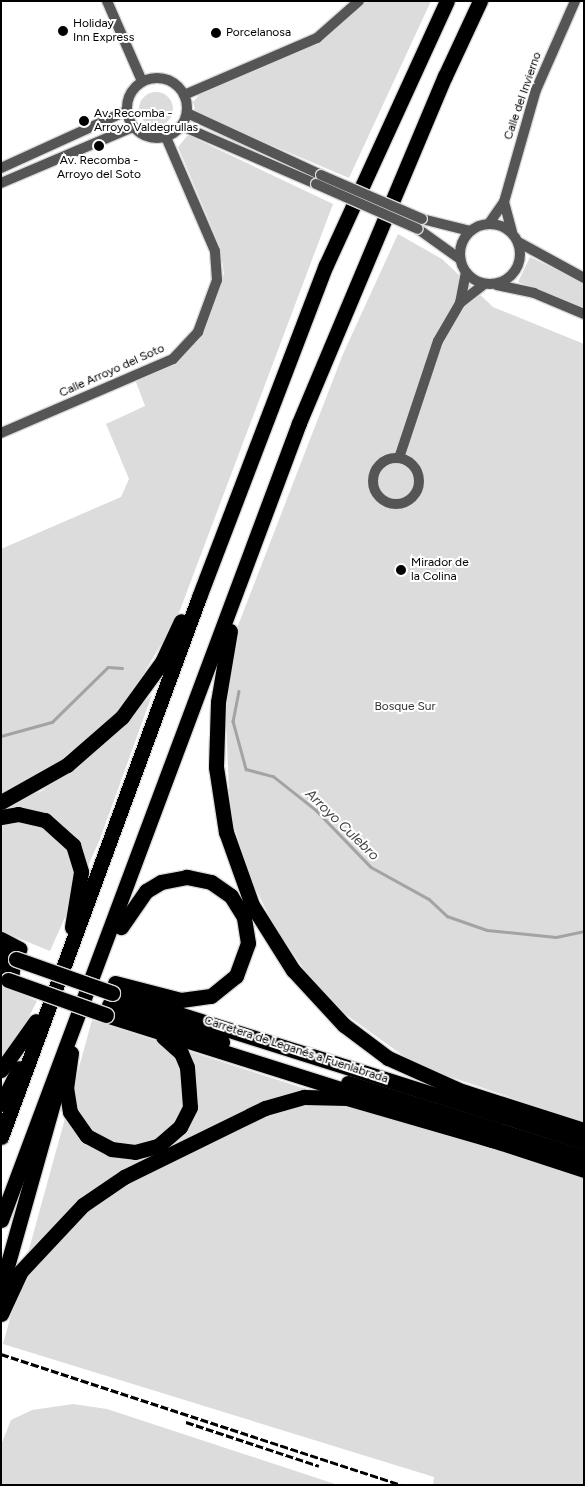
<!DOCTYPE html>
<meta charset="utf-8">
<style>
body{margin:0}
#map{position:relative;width:585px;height:1486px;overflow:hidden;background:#fff;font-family:Figtree,sans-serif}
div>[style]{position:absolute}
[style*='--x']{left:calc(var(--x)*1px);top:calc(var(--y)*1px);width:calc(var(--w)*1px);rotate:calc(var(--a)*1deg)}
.green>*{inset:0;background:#dcdcdc}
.round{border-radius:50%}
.stream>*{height:2.5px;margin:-1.25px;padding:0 1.25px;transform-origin:1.25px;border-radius:1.25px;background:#a3a3a3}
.roads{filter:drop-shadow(1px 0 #dbdbdb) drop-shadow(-1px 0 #dbdbdb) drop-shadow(0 1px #dbdbdb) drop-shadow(0 -1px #dbdbdb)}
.minor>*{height:10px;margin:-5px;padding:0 5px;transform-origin:5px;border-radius:5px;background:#555}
.minor>.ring{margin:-5px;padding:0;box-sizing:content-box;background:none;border:10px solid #555;border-radius:50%}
.highway>*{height:15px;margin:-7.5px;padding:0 7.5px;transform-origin:7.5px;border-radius:7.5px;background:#000}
.rail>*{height:2.5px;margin-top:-1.25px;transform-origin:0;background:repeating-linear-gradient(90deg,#000 0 8px,transparent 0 10.5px)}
.bridges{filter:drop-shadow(1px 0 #dbdbdb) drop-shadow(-1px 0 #dbdbdb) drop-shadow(0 1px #dbdbdb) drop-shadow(0 -1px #dbdbdb)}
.minor-bridge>*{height:10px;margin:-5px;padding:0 5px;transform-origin:5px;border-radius:5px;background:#555}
.highway-bridge>*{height:15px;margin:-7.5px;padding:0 7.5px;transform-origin:7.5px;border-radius:7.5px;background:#000}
.dots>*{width:14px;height:14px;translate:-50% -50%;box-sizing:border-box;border:2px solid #fff;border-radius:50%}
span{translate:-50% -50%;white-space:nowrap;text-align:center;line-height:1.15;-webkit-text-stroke:4px #fff;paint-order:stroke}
.poi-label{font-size:12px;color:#000}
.left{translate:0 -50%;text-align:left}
.street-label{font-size:12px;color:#000}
.park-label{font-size:12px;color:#333}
.water-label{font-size:14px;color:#444;font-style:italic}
.frame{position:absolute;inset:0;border:2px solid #000;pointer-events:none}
</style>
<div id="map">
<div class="green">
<i style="clip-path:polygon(363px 1px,431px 1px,349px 178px,196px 113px,193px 102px,201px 93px,317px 42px)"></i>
<i class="round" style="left:139px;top:92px;width:34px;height:34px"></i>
<i style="clip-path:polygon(188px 135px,333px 204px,177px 618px,126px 703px,73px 754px,1px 795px,1px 549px,121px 497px,129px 479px,106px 424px,145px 406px,136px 382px,191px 349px,224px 274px,220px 247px,178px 147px)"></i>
<i style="clip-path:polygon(398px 234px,442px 259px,493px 307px,584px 344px,584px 1485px,433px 1485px,434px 1477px,3px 1344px,92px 1020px,524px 1159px,538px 1107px,416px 1065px,341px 1011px,308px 975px,275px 927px,253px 884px,230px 814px,225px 700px,234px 636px,343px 354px)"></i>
<i style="clip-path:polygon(530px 257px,584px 283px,584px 308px,518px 282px)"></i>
<i style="clip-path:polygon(152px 695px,100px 839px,50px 951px,1px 931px,1px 806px,42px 791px)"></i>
<i style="clip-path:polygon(1px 985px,37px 1001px,1px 1072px)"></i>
<i style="clip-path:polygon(73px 1404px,107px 1409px,338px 1485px,1px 1485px,1px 1445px,11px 1420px,32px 1410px)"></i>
</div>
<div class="stream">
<i style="--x:239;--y:691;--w:31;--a:101"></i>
<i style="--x:233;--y:721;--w:50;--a:74.8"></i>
<i style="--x:246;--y:769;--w:28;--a:15"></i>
<i style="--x:273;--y:776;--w:55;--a:38.3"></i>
<i style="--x:316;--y:810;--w:79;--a:46"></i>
<i style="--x:371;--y:867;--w:66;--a:28.9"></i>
<i style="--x:429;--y:899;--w:25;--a:43"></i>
<i style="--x:447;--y:916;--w:42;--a:19.3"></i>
<i style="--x:487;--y:930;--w:69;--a:5.8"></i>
<i style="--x:556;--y:937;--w:29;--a:-12"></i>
<i style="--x:1;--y:736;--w:53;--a:-15.4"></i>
<i style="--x:52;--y:722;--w:78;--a:-44.5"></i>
<i style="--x:108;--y:667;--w:14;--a:4"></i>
</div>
<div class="roads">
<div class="minor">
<i style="--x:107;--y:1;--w:87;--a:66.4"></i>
<i class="ring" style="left:127px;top:78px;width:50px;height:50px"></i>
<i style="--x:184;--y:95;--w:145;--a:-23.2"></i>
<i style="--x:317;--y:38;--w:56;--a:-41.4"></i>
<i style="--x:187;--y:113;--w:148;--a:24.8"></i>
<i style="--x:182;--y:126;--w:146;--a:23.4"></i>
<i style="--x:1;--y:168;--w:137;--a:-24.5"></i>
<i style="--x:1;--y:183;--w:143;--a:-23"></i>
<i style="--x:504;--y:202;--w:31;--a:75"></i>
<i style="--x:422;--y:219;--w:49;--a:14"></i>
<i style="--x:490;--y:222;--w:24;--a:-55"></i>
<i style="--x:504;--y:202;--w:116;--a:-74.1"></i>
<i style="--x:536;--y:90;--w:97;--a:-66.3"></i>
<i class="ring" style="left:460px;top:224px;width:50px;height:50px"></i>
<i style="--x:418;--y:229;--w:52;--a:35.5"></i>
<i style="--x:518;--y:242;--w:75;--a:28.6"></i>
<i style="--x:497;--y:285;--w:38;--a:12"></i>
<i style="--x:534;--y:293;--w:54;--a:22.8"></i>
<i style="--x:460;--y:303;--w:31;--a:-79"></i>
<i style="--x:1;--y:433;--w:187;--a:-23.3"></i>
<i style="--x:173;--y:359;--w:37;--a:-47"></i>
<i style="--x:198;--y:332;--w:55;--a:-69.9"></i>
<i style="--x:217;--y:280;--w:29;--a:-94"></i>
<i style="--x:215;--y:251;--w:124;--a:-113.3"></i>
<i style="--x:399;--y:458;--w:123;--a:-71.6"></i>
<i style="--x:438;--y:341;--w:44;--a:-59.9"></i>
<i style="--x:460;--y:303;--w:31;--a:-38"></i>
<i class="ring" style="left:373px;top:458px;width:36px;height:36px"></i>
</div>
<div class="highway">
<i style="--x:230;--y:631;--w:72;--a:99.6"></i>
<i style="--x:218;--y:702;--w:65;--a:91.8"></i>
<i style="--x:216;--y:767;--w:66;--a:81.3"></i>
<i style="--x:226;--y:832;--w:77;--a:70.4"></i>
<i style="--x:252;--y:905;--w:77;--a:57.8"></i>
<i style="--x:293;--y:970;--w:75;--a:47.2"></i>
<i style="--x:344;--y:1025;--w:55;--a:36.9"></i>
<i style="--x:388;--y:1058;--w:76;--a:24.2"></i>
<i style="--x:1;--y:802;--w:76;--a:-29.3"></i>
<i style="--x:67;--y:765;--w:73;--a:-41.1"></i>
<i style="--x:122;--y:717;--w:68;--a:-54"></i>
<i style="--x:162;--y:662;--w:45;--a:-65.1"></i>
<i style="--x:1;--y:817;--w:17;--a:-10"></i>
<i style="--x:18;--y:814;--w:28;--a:13"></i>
<i style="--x:45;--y:820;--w:38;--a:42"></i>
<i style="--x:73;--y:845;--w:28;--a:73"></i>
<i style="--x:81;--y:872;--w:56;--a:99.3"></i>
<i style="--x:1;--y:939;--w:21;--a:28"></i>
<i style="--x:1;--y:954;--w:16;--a:18"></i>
<i style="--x:1;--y:967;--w:12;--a:20"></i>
<i style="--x:115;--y:983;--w:68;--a:14.4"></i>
<i style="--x:181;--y:1000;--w:30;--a:-8"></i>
<i style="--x:211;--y:996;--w:32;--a:-39"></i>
<i style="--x:236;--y:976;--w:35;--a:-70"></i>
<i style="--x:248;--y:943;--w:26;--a:-99"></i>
<i style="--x:244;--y:917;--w:25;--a:-122"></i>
<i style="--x:231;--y:896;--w:24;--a:-145"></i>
<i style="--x:211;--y:882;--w:25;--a:-168"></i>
<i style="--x:187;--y:877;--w:26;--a:169"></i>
<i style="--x:161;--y:882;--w:17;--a:149"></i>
<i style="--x:146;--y:891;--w:44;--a:124.8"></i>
<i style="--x:112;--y:993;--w:495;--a:17.5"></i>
<i style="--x:109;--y:1005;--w:119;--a:18.1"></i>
<i style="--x:106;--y:1015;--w:263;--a:17.5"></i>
<i style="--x:71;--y:1053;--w:34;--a:98"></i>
<i style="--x:66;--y:1087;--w:25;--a:81"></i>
<i style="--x:70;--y:1112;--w:29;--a:55"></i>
<i style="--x:87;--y:1136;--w:27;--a:28"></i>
<i style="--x:111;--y:1149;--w:24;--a:7"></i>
<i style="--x:135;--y:1152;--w:24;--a:-15"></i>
<i style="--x:158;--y:1146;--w:29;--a:-41"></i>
<i style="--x:180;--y:1127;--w:22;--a:-63"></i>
<i style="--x:190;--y:1107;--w:40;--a:-94.3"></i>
<i style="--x:187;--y:1067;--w:15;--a:-113"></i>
<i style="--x:181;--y:1053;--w:24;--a:-138"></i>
<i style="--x:1;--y:1070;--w:60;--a:-54.5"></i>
<i style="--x:348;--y:1083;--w:247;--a:17.4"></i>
<i style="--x:449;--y:1087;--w:142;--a:17.7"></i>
<i style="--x:1;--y:1104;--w:40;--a:-63.4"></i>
<i style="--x:1;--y:1137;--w:575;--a:-69.86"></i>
<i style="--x:199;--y:597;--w:355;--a:-69.1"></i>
<i style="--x:326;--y:265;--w:290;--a:-65.4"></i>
<i style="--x:483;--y:1137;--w:106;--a:18.1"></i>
<i style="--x:1;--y:1220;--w:851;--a:-69.5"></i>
<i style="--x:299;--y:423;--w:376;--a:-67.2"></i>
<i style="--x:445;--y:76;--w:83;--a:-65"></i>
<i style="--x:1;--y:1288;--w:204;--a:-74.3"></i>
<i style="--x:1;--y:1314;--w:47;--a:-65.1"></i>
<i style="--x:21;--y:1271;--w:91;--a:-46.8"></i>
<i style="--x:83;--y:1205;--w:50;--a:-34.3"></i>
<i style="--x:124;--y:1177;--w:157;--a:-26.1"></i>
<i style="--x:265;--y:1108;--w:41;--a:-15.8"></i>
<i style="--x:304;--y:1097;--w:43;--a:1.3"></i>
<i style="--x:347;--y:1098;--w:151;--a:16.2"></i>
</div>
</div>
<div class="rail">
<i style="--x:1;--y:1354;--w:422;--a:18.1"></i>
<i style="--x:186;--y:1422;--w:140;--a:18.3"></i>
</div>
<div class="bridges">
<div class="minor-bridge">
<i style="--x:321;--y:175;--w:110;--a:23.5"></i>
<i style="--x:316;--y:184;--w:111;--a:23.8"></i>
</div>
<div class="highway-bridge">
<i style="--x:16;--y:959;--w:102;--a:19.5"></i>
<i style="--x:8;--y:980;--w:104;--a:19.7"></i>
</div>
</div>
<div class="dots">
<i style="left:63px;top:31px;background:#000"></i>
<i style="left:216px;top:33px;background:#000"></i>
<i style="left:84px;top:121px;background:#000"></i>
<i style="left:99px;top:146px;background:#000"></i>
<i style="left:401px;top:570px;background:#000"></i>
</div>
<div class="poi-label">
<span class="left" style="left:73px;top:31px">Holiday<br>Inn Express</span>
<span class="left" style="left:226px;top:33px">Porcelanosa</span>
<span class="left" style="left:94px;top:121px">Av. Recomba -<br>Arroyo Valdegrullas</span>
<span style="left:99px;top:168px">Av. Recomba -<br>Arroyo del Soto</span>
<span class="left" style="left:411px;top:570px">Mirador de<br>la Colina</span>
</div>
<div class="street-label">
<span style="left:523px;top:96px;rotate:-71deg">Calle del Invierno</span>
<span style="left:112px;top:371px;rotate:-24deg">Calle Arroyo del Soto</span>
<span style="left:296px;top:1050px;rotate:18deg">Carretera de Leganés a Fuenlabrada</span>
</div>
<div class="park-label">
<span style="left:405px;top:707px">Bosque Sur</span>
</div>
<div class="water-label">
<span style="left:342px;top:825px;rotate:44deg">Arroyo Culebro</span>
</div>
<div class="frame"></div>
</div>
